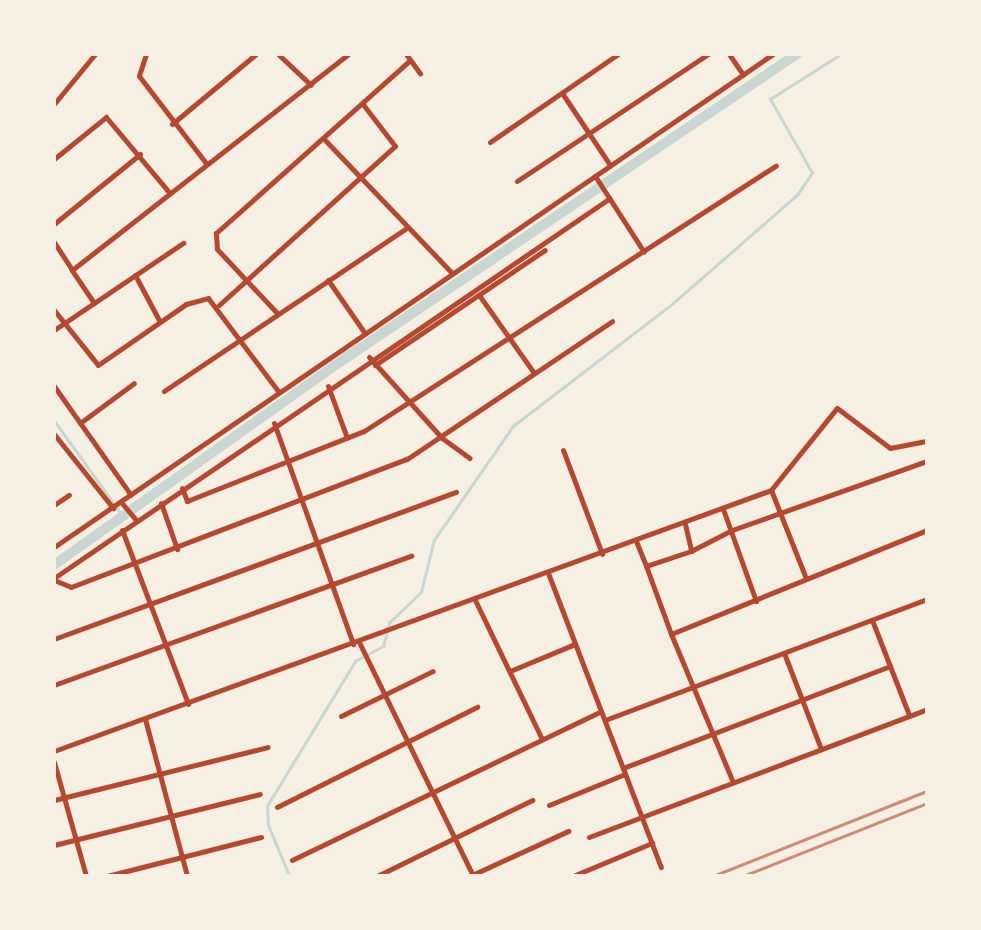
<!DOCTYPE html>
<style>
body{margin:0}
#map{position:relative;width:981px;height:930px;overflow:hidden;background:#f6efe4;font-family:"Playfair Display",serif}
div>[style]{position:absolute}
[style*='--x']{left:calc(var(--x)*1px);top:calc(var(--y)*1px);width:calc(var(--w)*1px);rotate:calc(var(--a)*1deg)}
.stream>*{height:2.5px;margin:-1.25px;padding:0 1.25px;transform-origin:1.25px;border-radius:1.25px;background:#c9d6d2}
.canal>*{height:10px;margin:-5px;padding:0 5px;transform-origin:5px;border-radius:5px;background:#c9d6d2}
.minor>*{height:5px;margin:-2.5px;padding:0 2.5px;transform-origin:2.5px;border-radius:2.5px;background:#b5482f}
.rail>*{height:2.5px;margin:-1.25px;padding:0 1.25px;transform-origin:1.25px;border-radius:1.25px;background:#cf8b77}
span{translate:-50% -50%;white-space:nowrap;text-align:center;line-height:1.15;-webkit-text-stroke:7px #f6efe4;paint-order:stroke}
.frame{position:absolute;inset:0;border:56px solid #f6efe4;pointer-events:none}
</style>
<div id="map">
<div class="stream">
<i style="--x:54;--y:420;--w:118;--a:54.3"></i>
<i style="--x:289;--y:876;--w:55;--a:-112.4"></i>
<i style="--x:268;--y:825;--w:19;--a:-93"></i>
<i style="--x:267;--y:806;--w:170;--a:-58.7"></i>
<i style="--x:355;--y:661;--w:32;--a:-28"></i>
<i style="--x:383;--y:646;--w:24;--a:-75"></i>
<i style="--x:389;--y:623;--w:45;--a:-44.1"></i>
<i style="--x:421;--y:592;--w:54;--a:-76"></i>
<i style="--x:434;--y:540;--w:139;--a:-55.3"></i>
<i style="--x:513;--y:426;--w:200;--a:-37.5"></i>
<i style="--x:672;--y:304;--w:166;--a:-41.1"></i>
<i style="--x:797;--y:195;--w:27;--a:-56"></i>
<i style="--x:812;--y:173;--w:85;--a:-119.6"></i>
<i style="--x:770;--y:99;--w:84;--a:-32.4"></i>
</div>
<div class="canal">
<i style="--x:54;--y:565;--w:347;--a:-35.4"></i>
<i style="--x:337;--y:364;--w:555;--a:-33.98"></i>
</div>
<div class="minor">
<i style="--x:146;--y:54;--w:23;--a:108"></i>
<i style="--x:139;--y:76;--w:110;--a:52.4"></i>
<i style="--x:278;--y:54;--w:45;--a:43.2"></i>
<i style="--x:406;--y:54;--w:24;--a:54"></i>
<i style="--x:729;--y:54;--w:25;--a:56"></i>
<i style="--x:562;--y:93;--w:87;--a:56.3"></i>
<i style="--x:54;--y:104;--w:65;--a:-50.6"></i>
<i style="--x:172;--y:124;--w:109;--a:-39.8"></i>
<i style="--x:323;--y:138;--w:187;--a:46.3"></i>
<i style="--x:490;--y:142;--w:155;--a:-34.5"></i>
<i style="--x:54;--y:159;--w:67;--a:-38.9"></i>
<i style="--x:106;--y:117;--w:97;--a:50"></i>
<i style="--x:595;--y:176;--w:90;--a:57.2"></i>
<i style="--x:517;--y:181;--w:229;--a:-33.6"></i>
<i style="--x:54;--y:224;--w:111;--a:-39.1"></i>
<i style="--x:54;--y:242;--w:33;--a:57"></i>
<i style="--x:135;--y:275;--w:53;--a:62"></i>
<i style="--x:328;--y:280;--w:63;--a:55.3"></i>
<i style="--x:479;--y:295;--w:95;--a:54.8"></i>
<i style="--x:94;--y:303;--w:40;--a:-124"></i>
<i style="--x:72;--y:270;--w:350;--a:-38"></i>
<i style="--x:219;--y:305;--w:237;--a:-42.1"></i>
<i style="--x:395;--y:146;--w:54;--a:-127.5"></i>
<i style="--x:54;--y:310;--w:70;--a:51.3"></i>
<i style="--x:98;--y:365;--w:107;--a:-34.7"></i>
<i style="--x:186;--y:304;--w:23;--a:-15"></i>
<i style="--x:208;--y:298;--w:116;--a:53"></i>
<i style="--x:278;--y:314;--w:89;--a:-133.2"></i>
<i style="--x:217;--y:249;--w:16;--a:-94"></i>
<i style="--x:216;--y:233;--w:260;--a:-41.7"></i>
<i style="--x:54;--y:330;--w:156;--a:-34"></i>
<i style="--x:369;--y:357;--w:109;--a:48"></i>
<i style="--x:442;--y:438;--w:34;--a:36"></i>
<i style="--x:375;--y:365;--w:205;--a:-34.1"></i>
<i style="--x:54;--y:386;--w:133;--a:54.8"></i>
<i style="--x:328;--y:386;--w:55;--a:69.9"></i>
<i style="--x:164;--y:391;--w:294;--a:-33.9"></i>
<i style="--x:80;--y:423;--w:67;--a:-36.5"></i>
<i style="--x:274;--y:423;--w:235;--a:70.3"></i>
<i style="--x:54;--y:434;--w:95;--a:51.4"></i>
<i style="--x:563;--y:450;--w:111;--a:69.4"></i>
<i style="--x:182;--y:488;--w:14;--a:69"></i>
<i style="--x:187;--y:501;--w:190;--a:-21.6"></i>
<i style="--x:364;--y:431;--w:490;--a:-32.8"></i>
<i style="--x:771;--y:490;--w:92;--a:68.4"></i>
<i style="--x:121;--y:502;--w:23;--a:50"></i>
<i style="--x:161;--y:503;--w:49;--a:70.8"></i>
<i style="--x:54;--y:505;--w:18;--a:-34"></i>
<i style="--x:723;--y:509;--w:98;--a:70.3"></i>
<i style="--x:685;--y:524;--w:28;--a:77"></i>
<i style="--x:691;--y:551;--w:47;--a:161.6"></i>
<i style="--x:646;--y:566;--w:72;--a:69.8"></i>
<i style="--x:671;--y:634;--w:276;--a:-22.1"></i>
<i style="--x:122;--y:530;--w:186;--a:69.2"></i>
<i style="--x:636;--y:541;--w:27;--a:68"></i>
<i style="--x:54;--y:547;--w:872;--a:-34.44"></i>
<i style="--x:691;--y:551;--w:46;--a:-27.1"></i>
<i style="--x:732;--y:530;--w:207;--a:-19.5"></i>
<i style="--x:548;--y:573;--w:315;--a:69"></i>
<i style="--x:54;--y:578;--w:673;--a:-34.35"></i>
<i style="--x:54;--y:580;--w:18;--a:22"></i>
<i style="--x:71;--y:587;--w:360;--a:-20.9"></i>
<i style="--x:407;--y:459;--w:247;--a:-33.9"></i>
<i style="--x:475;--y:600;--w:154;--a:64.3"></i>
<i style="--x:872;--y:620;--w:102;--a:68.7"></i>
<i style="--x:671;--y:634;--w:160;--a:67.3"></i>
<i style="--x:54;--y:639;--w:428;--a:-20.1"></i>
<i style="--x:359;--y:642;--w:260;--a:64"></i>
<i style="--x:784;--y:653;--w:103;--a:68.9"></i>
<i style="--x:510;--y:671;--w:70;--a:-22.6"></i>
<i style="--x:54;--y:685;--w:380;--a:-19.9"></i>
<i style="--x:341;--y:716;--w:102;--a:-26.1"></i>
<i style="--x:145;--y:719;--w:163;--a:75"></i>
<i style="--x:605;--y:720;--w:344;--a:-20.6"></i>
<i style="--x:54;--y:751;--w:763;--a:-20"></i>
<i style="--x:771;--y:490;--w:105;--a:-51.2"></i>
<i style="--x:837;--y:408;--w:66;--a:37"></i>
<i style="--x:890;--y:448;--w:38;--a:-11"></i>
<i style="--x:54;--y:762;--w:118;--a:74.3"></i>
<i style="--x:623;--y:768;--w:286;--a:-20.9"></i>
<i style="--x:54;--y:800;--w:220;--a:-13.9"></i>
<i style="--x:549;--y:805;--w:82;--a:-22.2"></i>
<i style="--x:277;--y:807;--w:224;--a:-26.6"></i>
<i style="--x:589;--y:837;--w:361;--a:-20.7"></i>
<i style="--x:54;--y:845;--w:212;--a:-13.9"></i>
<i style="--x:292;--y:860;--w:343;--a:-25.7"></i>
<i style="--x:472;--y:875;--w:106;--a:-24.6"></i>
<i style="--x:107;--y:876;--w:159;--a:-14.2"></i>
<i style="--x:377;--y:876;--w:173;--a:-26.1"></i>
<i style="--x:573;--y:876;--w:86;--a:-22.7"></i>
</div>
<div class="rail">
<i style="--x:713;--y:876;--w:230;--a:-21.7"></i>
<i style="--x:743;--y:876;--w:198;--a:-21.6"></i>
</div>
<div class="frame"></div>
</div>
